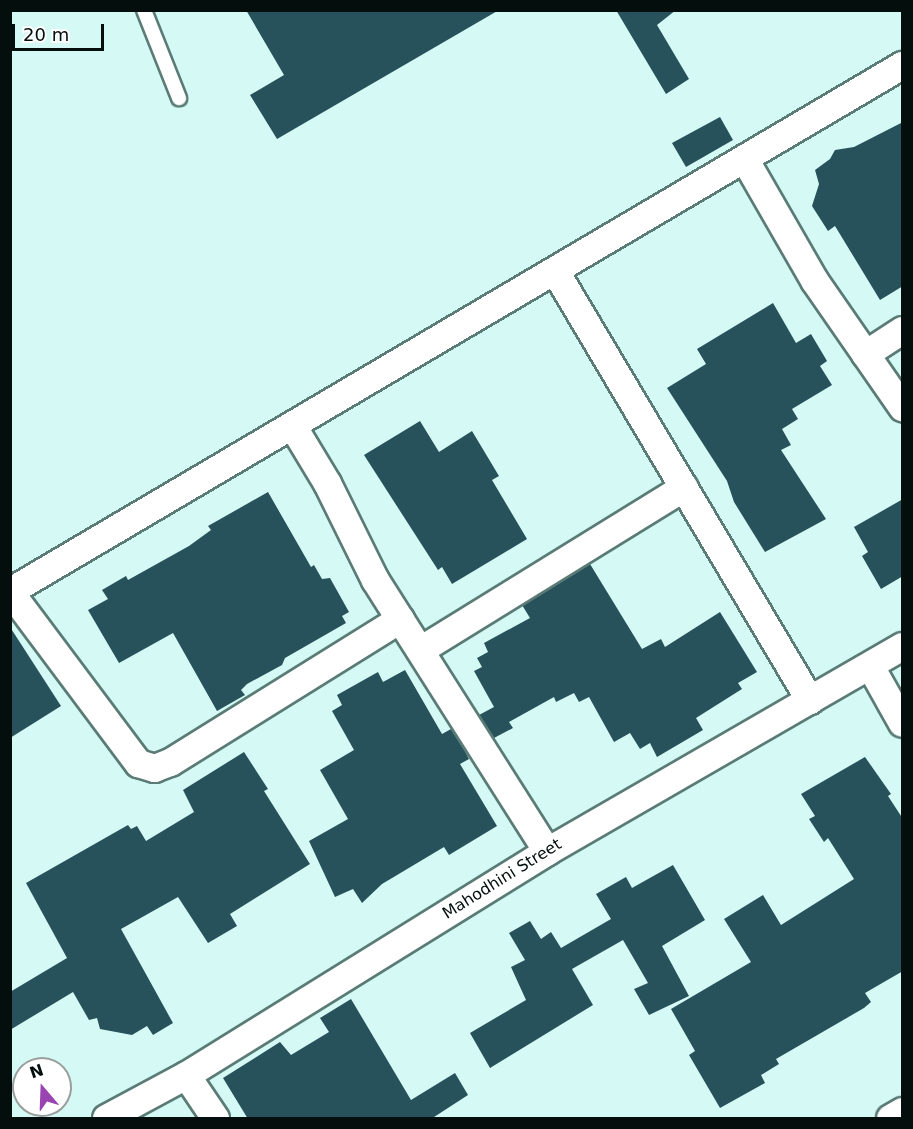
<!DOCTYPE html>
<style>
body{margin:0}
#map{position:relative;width:913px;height:1129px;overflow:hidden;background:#d5f9f4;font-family:"DejaVu Sans",sans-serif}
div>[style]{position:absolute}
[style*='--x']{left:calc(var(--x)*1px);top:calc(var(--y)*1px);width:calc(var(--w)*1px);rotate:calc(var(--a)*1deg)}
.building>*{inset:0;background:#27525b}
.roads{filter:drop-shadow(2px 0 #5a7b76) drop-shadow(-2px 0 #5a7b76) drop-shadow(0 2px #5a7b76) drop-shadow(0 -2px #5a7b76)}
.service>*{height:14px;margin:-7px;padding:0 7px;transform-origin:7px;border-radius:7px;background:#fff}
.minor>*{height:27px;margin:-13.5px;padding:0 13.5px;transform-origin:13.5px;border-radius:13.5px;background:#fff}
span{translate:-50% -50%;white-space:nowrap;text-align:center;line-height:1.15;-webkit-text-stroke:6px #fff;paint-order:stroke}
.street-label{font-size:16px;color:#030e0d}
.frame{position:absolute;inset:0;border:12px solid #030e0d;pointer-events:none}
.north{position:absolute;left:12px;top:1057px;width:60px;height:60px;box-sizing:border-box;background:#fff;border:2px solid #9a9f9e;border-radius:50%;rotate:341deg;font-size:16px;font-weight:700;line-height:24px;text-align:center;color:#030e0d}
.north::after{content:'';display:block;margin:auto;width:21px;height:27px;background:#9944b1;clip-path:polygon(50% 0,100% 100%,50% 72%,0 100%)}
.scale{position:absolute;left:12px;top:24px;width:92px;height:27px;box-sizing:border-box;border:3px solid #030e0d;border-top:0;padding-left:8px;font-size:18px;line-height:21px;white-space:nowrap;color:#030e0d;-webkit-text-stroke:4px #fff;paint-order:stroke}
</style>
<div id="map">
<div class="building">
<i style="clip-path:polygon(246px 10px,499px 10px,277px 139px,250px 95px,284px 75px)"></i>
<i style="clip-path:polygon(616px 10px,676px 10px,657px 25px,689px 79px,666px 94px)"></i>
<i style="clip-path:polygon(720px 117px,733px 140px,686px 167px,672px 143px)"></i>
<i style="clip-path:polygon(903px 122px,903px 286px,880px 300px,835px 226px,828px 231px,812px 206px,819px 184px,815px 170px,830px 159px,835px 150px,854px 147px)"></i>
<i style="clip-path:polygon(773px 303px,796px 343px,811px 334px,827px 361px,820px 366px,832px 385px,792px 409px,798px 419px,782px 429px,791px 445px,781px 450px,826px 519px,765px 552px,734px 502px,727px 481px,667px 388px,706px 364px,697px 349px)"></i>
<i style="clip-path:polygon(420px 421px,439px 452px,472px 431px,499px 476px,492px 480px,527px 539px,452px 584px,442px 567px,438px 570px,364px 455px)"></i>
<i style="clip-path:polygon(268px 492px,311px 567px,314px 565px,322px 579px,330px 578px,349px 612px,342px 616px,346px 623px,285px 658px,282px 665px,247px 684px,241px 690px,245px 695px,217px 711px,173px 633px,119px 663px,88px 610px,108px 599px,102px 590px,126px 576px,128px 580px,189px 546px,211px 530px,208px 526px)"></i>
<i style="clip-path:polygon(903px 499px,903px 576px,881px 589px,862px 556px,868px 552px,854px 527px)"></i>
<i style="clip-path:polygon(590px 564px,642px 649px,661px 639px,665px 647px,720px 612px,757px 672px,738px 683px,742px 689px,696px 718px,703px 730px,657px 757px,650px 743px,640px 749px,630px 733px,614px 742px,589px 697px,579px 702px,574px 693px,556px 702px,554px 697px,509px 722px,513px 728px,494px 738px,479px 715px,494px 707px,474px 671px,482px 667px,477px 658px,488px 652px,484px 643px,530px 618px,522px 605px)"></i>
<i style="clip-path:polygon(10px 627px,61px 706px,10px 738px)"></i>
<i style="clip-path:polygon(405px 670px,442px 734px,451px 729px,466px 753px,469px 759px,460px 764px,497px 826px,449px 855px,444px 847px,382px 884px,362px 903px,353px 889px,335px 897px,309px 841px,348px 819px,320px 770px,354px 750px,332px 711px,342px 705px,337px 695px,378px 672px,383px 682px)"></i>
<i style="clip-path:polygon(244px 752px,268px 789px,264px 791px,310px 864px,230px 914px,237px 926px,208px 943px,178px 897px,121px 929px,173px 1023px,153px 1035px,147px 1026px,132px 1035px,100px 1029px,97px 1018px,89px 1020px,73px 992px,10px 1030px,10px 992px,67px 958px,26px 883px,128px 825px,131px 829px,137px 826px,146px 841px,194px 812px,183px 790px)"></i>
<i style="clip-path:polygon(865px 757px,891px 794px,888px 796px,903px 819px,903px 971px,865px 993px,871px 1002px,864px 1008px,776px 1059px,779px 1064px,761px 1075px,765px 1083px,720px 1108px,689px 1055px,695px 1051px,671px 1009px,751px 962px,724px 919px,763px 895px,781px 925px,854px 879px,828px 838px,824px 842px,809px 819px,815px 816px,801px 794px)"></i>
<i style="clip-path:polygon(673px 865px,705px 920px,662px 946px,689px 996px,649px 1015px,634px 989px,648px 983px,623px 940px,572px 969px,593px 1005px,490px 1068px,470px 1033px,526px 1000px,511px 967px,525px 960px,509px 933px,530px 921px,541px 939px,551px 932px,561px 948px,611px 919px,596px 894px,626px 877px,632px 888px)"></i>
<i style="clip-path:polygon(351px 999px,411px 1100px,455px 1073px,468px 1095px,431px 1119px,248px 1119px,223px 1078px,280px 1042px,291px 1055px,329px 1032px,320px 1018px)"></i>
</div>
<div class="roads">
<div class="service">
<i style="--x:144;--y:10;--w:95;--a:68.3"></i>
</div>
<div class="minor">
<i style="--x:745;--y:160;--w:138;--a:60.1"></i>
<i style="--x:814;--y:280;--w:155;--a:55.3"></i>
<i style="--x:555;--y:271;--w:499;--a:59.3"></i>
<i style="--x:865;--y:354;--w:44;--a:-33"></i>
<i style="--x:292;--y:425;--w:68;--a:58.9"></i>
<i style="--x:327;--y:483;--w:108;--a:63.7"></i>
<i style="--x:375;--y:580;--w:321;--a:57.6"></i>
<i style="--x:10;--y:591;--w:1036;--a:-30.53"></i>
<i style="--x:10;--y:592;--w:214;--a:53.2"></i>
<i style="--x:138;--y:763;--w:17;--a:17"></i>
<i style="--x:154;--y:768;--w:17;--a:-21"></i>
<i style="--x:170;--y:762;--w:271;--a:-31.9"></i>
<i style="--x:420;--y:650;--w:310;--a:-31.7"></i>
<i style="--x:870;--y:666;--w:65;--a:60.7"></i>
<i style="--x:186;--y:1075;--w:52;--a:56"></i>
<i style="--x:106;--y:1118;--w:91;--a:-28.3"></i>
<i style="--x:186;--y:1075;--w:425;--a:-31.8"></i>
<i style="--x:547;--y:851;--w:410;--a:-30"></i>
<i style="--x:890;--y:1118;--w:14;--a:-30"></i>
</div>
</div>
<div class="street-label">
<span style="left:502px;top:879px;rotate:-32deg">Mahodhini Street</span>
</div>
<div class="frame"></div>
<div class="north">N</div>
<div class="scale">20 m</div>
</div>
